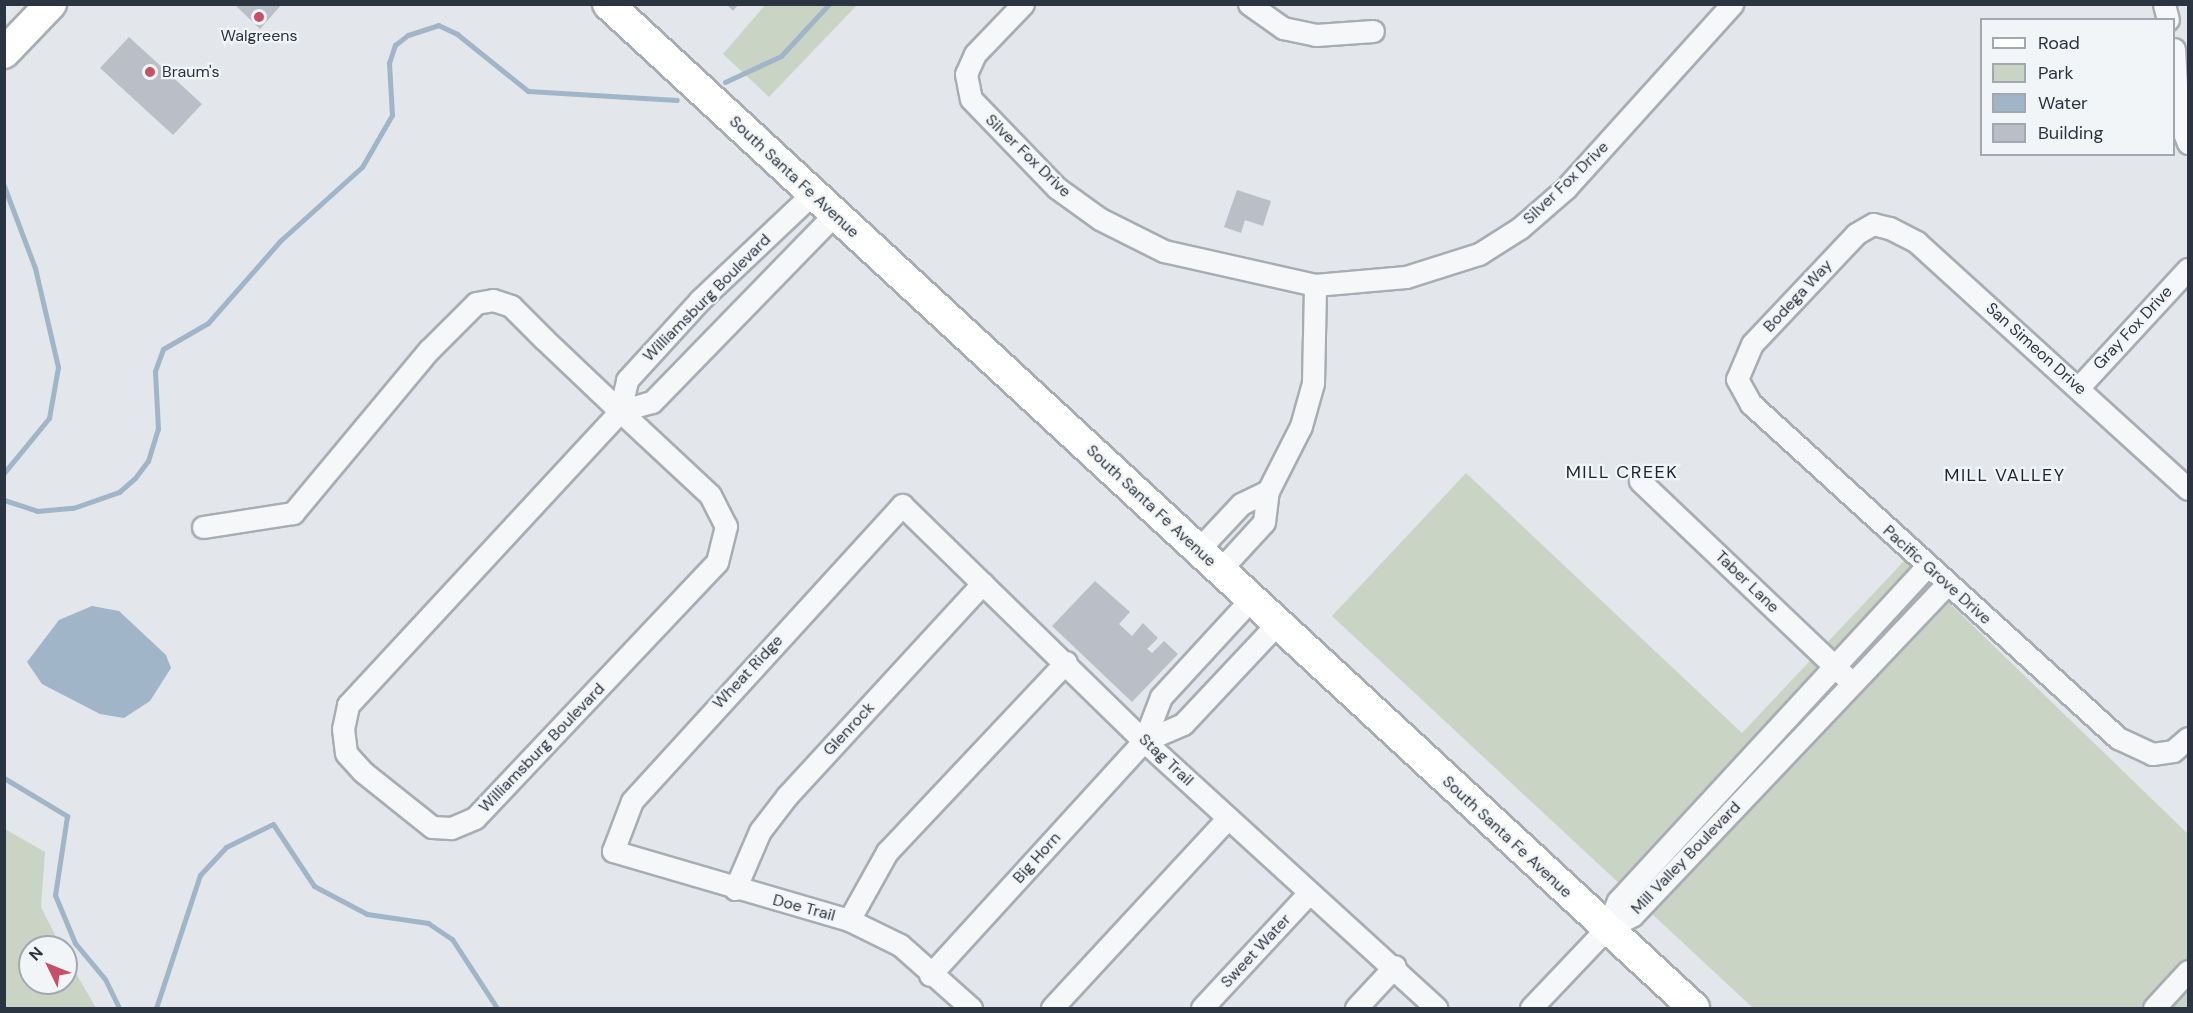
<!DOCTYPE html>
<style>
body{margin:0}
#map{position:relative;width:2193px;height:1013px;overflow:hidden;background:#e3e6ea;font-family:"DM Sans",sans-serif}
div>[style]{position:absolute}
[style*='--x']{left:calc(var(--x)*1px);top:calc(var(--y)*1px);width:calc(var(--w)*1px);rotate:calc(var(--a)*1deg)}
.green>*{inset:0;background:#c9d4c4}
.water>*{inset:0;background:#a0b5c8}
.stream>*{height:5px;margin:-2.5px;padding:0 2.5px;transform-origin:2.5px;border-radius:2.5px;background:#a0b5c8}
.building>*{inset:0;background:#babfc7}
.roads{filter:drop-shadow(2px 0 #a8adb4) drop-shadow(-2px 0 #a8adb4) drop-shadow(0 2px #a8adb4) drop-shadow(0 -2px #a8adb4)}
.minor>*{height:21px;margin:-10.5px;padding:0 10.5px;transform-origin:10.5px;border-radius:10.5px;background:#f5f7f9}
.secondary>*{height:30px;margin:-15px;padding:0 15px;transform-origin:15px;border-radius:15px;background:#fff}
.dots>*{width:16px;height:16px;translate:-50% -50%;box-sizing:border-box;border:3px solid #f2f5f7;border-radius:50%}
span{translate:-50% -50%;white-space:nowrap;text-align:center;line-height:1.15;-webkit-text-stroke:4.5px #f2f5f7;paint-order:stroke}
.poi-label{font-size:16px;color:#2b3441}
.left{translate:0 -50%;text-align:left}
.street-label{font-size:16px;color:#2b3441}
.neighbourhood-label{font-size:18px;color:#1d2532;letter-spacing:1.5px}
.frame{position:absolute;inset:0;border:6px solid #2b3441;pointer-events:none}
.legend{position:absolute;left:1980px;top:18px;width:195px;height:138px;box-sizing:border-box;background:#f2f5f7;border:2px solid #a2a8ae;margin:0;padding:8px 10px;list-style:none;font-size:18px;color:#2b3441}
.legend li{display:flex;align-items:center;gap:12px;height:30px}
.legend b{width:30px;border:2px solid #a2a8ae}
.north{position:absolute;left:18px;top:935px;width:60px;height:60px;box-sizing:border-box;background:#f2f5f7;border:2px solid #a2a8ae;border-radius:50%;rotate:313deg;font-size:16px;font-weight:700;line-height:24px;text-align:center;color:#2b3441}
.north::after{content:'';display:block;margin:auto;width:21px;height:27px;background:#c84f66;clip-path:polygon(50% 0,100% 100%,50% 72%,0 100%)}
</style>
<div id="map">
<div class="green">
<i style="clip-path:polygon(765px 5px,857px 5px,769px 97px,723px 54px)"></i>
<i style="clip-path:polygon(1466px 473px,1742px 733px,1905px 560px,2188px 834px,2188px 1008px,1753px 1008px,1332px 616px)"></i>
<i style="clip-path:polygon(5px 829px,45px 852px,41px 907px,61px 947px,30px 947px,30px 983px,66px 983px,66px 956px,96px 1008px,5px 1008px)"></i>
</div>
<div class="water">
<i style="clip-path:polygon(92px 606px,119px 611px,166px 655px,171px 668px,150px 701px,124px 718px,100px 714px,42px 684px,27px 662px,59px 620px)"></i>
</div>
<div class="stream">
<i style="--x:725;--y:82;--w:62;--a:-24.9"></i>
<i style="--x:781;--y:56;--w:71;--a:-47.3"></i>
<i style="--x:4;--y:186;--w:88;--a:69.3"></i>
<i style="--x:35;--y:268;--w:102;--a:76.9"></i>
<i style="--x:58;--y:367;--w:52;--a:100"></i>
<i style="--x:49;--y:418;--w:71;--a:129.3"></i>
<i style="--x:4;--y:500;--w:35;--a:18"></i>
<i style="--x:37;--y:511;--w:36;--a:-5"></i>
<i style="--x:73;--y:508;--w:49;--a:-19.2"></i>
<i style="--x:119;--y:492;--w:21;--a:-41"></i>
<i style="--x:135;--y:478;--w:21;--a:-53"></i>
<i style="--x:148;--y:461;--w:34;--a:-73"></i>
<i style="--x:158;--y:429;--w:58;--a:-93"></i>
<i style="--x:155;--y:371;--w:23;--a:-70"></i>
<i style="--x:163;--y:349;--w:52;--a:-30"></i>
<i style="--x:208;--y:323;--w:109;--a:-48.7"></i>
<i style="--x:280;--y:241;--w:110;--a:-42.1"></i>
<i style="--x:362;--y:167;--w:60;--a:-60"></i>
<i style="--x:392;--y:115;--w:52;--a:-93.3"></i>
<i style="--x:389;--y:63;--w:19;--a:-72"></i>
<i style="--x:395;--y:45;--w:16;--a:-38"></i>
<i style="--x:408;--y:35;--w:32;--a:-18"></i>
<i style="--x:438;--y:25;--w:21;--a:25"></i>
<i style="--x:457;--y:34;--w:91;--a:38.8"></i>
<i style="--x:528;--y:91;--w:149;--a:3.5"></i>
<i style="--x:4;--y:778;--w:74;--a:31.1"></i>
<i style="--x:67;--y:816;--w:80;--a:98.6"></i>
<i style="--x:55;--y:895;--w:52;--a:67.4"></i>
<i style="--x:75;--y:943;--w:47;--a:50.2"></i>
<i style="--x:105;--y:979;--w:32;--a:64"></i>
<i style="--x:156;--y:1008;--w:140;--a:-71.7"></i>
<i style="--x:200;--y:875;--w:38;--a:-47"></i>
<i style="--x:226;--y:847;--w:52;--a:-26.1"></i>
<i style="--x:273;--y:824;--w:74;--a:56.5"></i>
<i style="--x:314;--y:886;--w:60;--a:27.8"></i>
<i style="--x:367;--y:914;--w:62;--a:8.4"></i>
<i style="--x:428;--y:923;--w:29;--a:34"></i>
<i style="--x:452;--y:939;--w:82;--a:56.9"></i>
</div>
<div class="building">
<i style="clip-path:polygon(234px 4px,282px 4px,260px 29px)"></i>
<i style="clip-path:polygon(726px 4px,739px 4px,733px 11px)"></i>
<i style="clip-path:polygon(129px 37px,202px 104px,173px 135px,100px 68px)"></i>
<i style="clip-path:polygon(1237px 190px,1271px 201px,1263px 226px,1245px 220px,1241px 233px,1224px 227px)"></i>
<i style="clip-path:polygon(1095px 581px,1130px 612px,1119px 624px,1132px 636px,1143px 623px,1158px 638px,1147px 649px,1152px 653px,1164px 641px,1178px 654px,1132px 702px,1052px 626px)"></i>
</div>
<div class="roads">
<div class="minor">
<i style="--x:1023;--y:4;--w:69;--a:133.8"></i>
<i style="--x:975;--y:54;--w:22;--a:114"></i>
<i style="--x:966;--y:74;--w:25;--a:79"></i>
<i style="--x:971;--y:99;--w:124;--a:46"></i>
<i style="--x:1057;--y:188;--w:53;--a:35.8"></i>
<i style="--x:1100;--y:219;--w:72;--a:26.6"></i>
<i style="--x:1164;--y:251;--w:155;--a:12.7"></i>
<i style="--x:1315;--y:285;--w:91;--a:-5"></i>
<i style="--x:1406;--y:277;--w:77;--a:-17.5"></i>
<i style="--x:1479;--y:254;--w:49;--a:-32.4"></i>
<i style="--x:1520;--y:228;--w:61;--a:-41"></i>
<i style="--x:1566;--y:188;--w:248;--a:-47.9"></i>
<i style="--x:1249;--y:4;--w:42;--a:35.2"></i>
<i style="--x:1283;--y:28;--w:34;--a:12"></i>
<i style="--x:1316;--y:35;--w:57;--a:-4"></i>
<i style="--x:2164;--y:4;--w:16;--a:76"></i>
<i style="--x:2174;--y:49;--w:69;--a:86.7"></i>
<i style="--x:2178;--y:118;--w:27;--a:68"></i>
<i style="--x:2079;--y:387;--w:161;--a:-47.3"></i>
<i style="--x:620;--y:411;--w:32;--a:-77"></i>
<i style="--x:627;--y:380;--w:108;--a:-47.6"></i>
<i style="--x:700;--y:300;--w:156;--a:-43.4"></i>
<i style="--x:1640;--y:481;--w:284;--a:43.6"></i>
<i style="--x:2188;--y:489;--w:367;--a:-137.7"></i>
<i style="--x:1917;--y:242;--w:31;--a:-153"></i>
<i style="--x:1889;--y:228;--w:16;--a:-166"></i>
<i style="--x:1873;--y:224;--w:20;--a:150"></i>
<i style="--x:1856;--y:234;--w:151;--a:133.4"></i>
<i style="--x:1752;--y:344;--w:38;--a:113"></i>
<i style="--x:1737;--y:379;--w:29;--a:61"></i>
<i style="--x:1751;--y:404;--w:496;--a:42.3"></i>
<i style="--x:2118;--y:738;--w:38;--a:25"></i>
<i style="--x:2152;--y:754;--w:21;--a:-8"></i>
<i style="--x:2173;--y:751;--w:20;--a:-41"></i>
<i style="--x:203;--y:527;--w:91;--a:-8.8"></i>
<i style="--x:293;--y:513;--w:212;--a:-50.2"></i>
<i style="--x:429;--y:350;--w:66;--a:-45"></i>
<i style="--x:476;--y:303;--w:17;--a:-10"></i>
<i style="--x:493;--y:300;--w:19;--a:18"></i>
<i style="--x:511;--y:306;--w:47;--a:45"></i>
<i style="--x:544;--y:339;--w:105;--a:43.5"></i>
<i style="--x:620;--y:411;--w:123;--a:43"></i>
<i style="--x:710;--y:495;--w:35;--a:63"></i>
<i style="--x:726;--y:526;--w:37;--a:104"></i>
<i style="--x:717;--y:562;--w:352;--a:133.4"></i>
<i style="--x:475;--y:818;--w:26;--a:157"></i>
<i style="--x:451;--y:828;--w:19;--a:-177"></i>
<i style="--x:432;--y:827;--w:88;--a:-141.4"></i>
<i style="--x:363;--y:772;--w:25;--a:-132"></i>
<i style="--x:346;--y:753;--w:24;--a:-97"></i>
<i style="--x:343;--y:729;--w:25;--a:-78"></i>
<i style="--x:348;--y:705;--w:401;--a:-47.2"></i>
<i style="--x:620;--y:411;--w:33;--a:-16"></i>
<i style="--x:652;--y:402;--w:262;--a:-45.8"></i>
<i style="--x:1198;--y:550;--w:63;--a:-46.9"></i>
<i style="--x:1241;--y:504;--w:30;--a:-26"></i>
<i style="--x:1220;--y:570;--w:65;--a:-47.5"></i>
<i style="--x:1264;--y:522;--w:31;--a:-83"></i>
<i style="--x:1268;--y:491;--w:73;--a:-63.1"></i>
<i style="--x:1301;--y:426;--w:45;--a:-74.4"></i>
<i style="--x:1313;--y:383;--w:98;--a:-88.8"></i>
<i style="--x:1144;--y:741;--w:43;--a:-23.6"></i>
<i style="--x:1183;--y:724;--w:137;--a:-46.8"></i>
<i style="--x:735;--y:889;--w:63;--a:-66.7"></i>
<i style="--x:760;--y:831;--w:44;--a:-52.4"></i>
<i style="--x:787;--y:796;--w:289;--a:-47.4"></i>
<i style="--x:849;--y:920;--w:78;--a:-60.8"></i>
<i style="--x:887;--y:852;--w:261;--a:-46.7"></i>
<i style="--x:1606;--y:929;--w:30;--a:-67"></i>
<i style="--x:1618;--y:901;--w:454;--a:-47.3"></i>
<i style="--x:930;--y:975;--w:317;--a:-47.6"></i>
<i style="--x:1144;--y:741;--w:47;--a:-68.9"></i>
<i style="--x:1161;--y:697;--w:133;--a:-47.4"></i>
<i style="--x:971;--y:1008;--w:95;--a:-138.4"></i>
<i style="--x:900;--y:945;--w:57;--a:-153.9"></i>
<i style="--x:849;--y:920;--w:246;--a:-163.7"></i>
<i style="--x:613;--y:851;--w:53;--a:-69.2"></i>
<i style="--x:632;--y:801;--w:401;--a:-47.6"></i>
<i style="--x:902;--y:505;--w:338;--a:44.3"></i>
<i style="--x:1144;--y:741;--w:396;--a:42.4"></i>
<i style="--x:1052;--y:1008;--w:259;--a:-47.2"></i>
<i style="--x:1202;--y:1008;--w:157;--a:-47.1"></i>
<i style="--x:1356;--y:1008;--w:57;--a:-47.1"></i>
<i style="--x:1531;--y:1008;--w:109;--a:-46.5"></i>
<i style="--x:1606;--y:929;--w:30;--a:-27"></i>
<i style="--x:1633;--y:915;--w:455;--a:-46.5"></i>
<i style="--x:2154;--y:1008;--w:50;--a:-47.4"></i>
</div>
<div class="secondary">
<i style="--x:608;--y:4;--w:1479;--a:42.75"></i>
<i style="--x:4;--y:53;--w:68;--a:-46.2"></i>
</div>
</div>
<div class="dots">
<i style="left:259px;top:17px;background:#c84f66"></i>
<i style="left:150px;top:72px;background:#c84f66"></i>
</div>
<div class="poi-label">
<span style="left:259px;top:36px">Walgreens</span>
<span class="left" style="left:162px;top:72px">Braum's</span>
</div>
<div class="street-label">
<span style="left:1028px;top:156px;rotate:44deg">Silver Fox Drive</span>
<span style="left:794px;top:177px;rotate:43deg">South Santa Fe Avenue</span>
<span style="left:1566px;top:183px;rotate:-44deg">Silver Fox Drive</span>
<span style="left:1798px;top:296px;rotate:-47deg">Bodega Way</span>
<span style="left:707px;top:298px;rotate:-45deg">Williamsburg Boulevard</span>
<span style="left:2133px;top:328px;rotate:-47deg">Gray Fox Drive</span>
<span style="left:2036px;top:349px;rotate:42deg">San Simeon Drive</span>
<span style="left:1151px;top:506px;rotate:43deg">South Santa Fe Avenue</span>
<span style="left:1937px;top:575px;rotate:42deg">Pacific Grove Drive</span>
<span style="left:1747px;top:582px;rotate:44deg">Taber Lane</span>
<span style="left:748px;top:672px;rotate:-47deg">Wheat Ridge</span>
<span style="left:849px;top:729px;rotate:-47deg">Glenrock</span>
<span style="left:542px;top:748px;rotate:-46deg">Williamsburg Boulevard</span>
<span style="left:1166px;top:760px;rotate:43deg">Stag Trail</span>
<span style="left:1507px;top:837px;rotate:43deg">South Santa Fe Avenue</span>
<span style="left:1037px;top:858px;rotate:-48deg">Big Horn</span>
<span style="left:1686px;top:858px;rotate:-46deg">Mill Valley Boulevard</span>
<span style="left:804px;top:908px;rotate:15deg">Doe Trail</span>
<span style="left:1256px;top:951px;rotate:-47deg">Sweet Water</span>
</div>
<div class="neighbourhood-label">
<span style="left:1622px;top:472px">MILL CREEK</span>
<span style="left:2005px;top:475px">MILL VALLEY</span>
</div>
<div class="frame"></div>
<ul class="legend">
<li><b style="height:8px;background:#fff"></b>Road</li>
<li><b style="height:16px;background:#c9d4c4"></b>Park</li>
<li><b style="height:16px;background:#a0b5c8"></b>Water</li>
<li><b style="height:16px;background:#babfc7"></b>Building</li>
</ul>
<div class="north">N</div>
</div>
